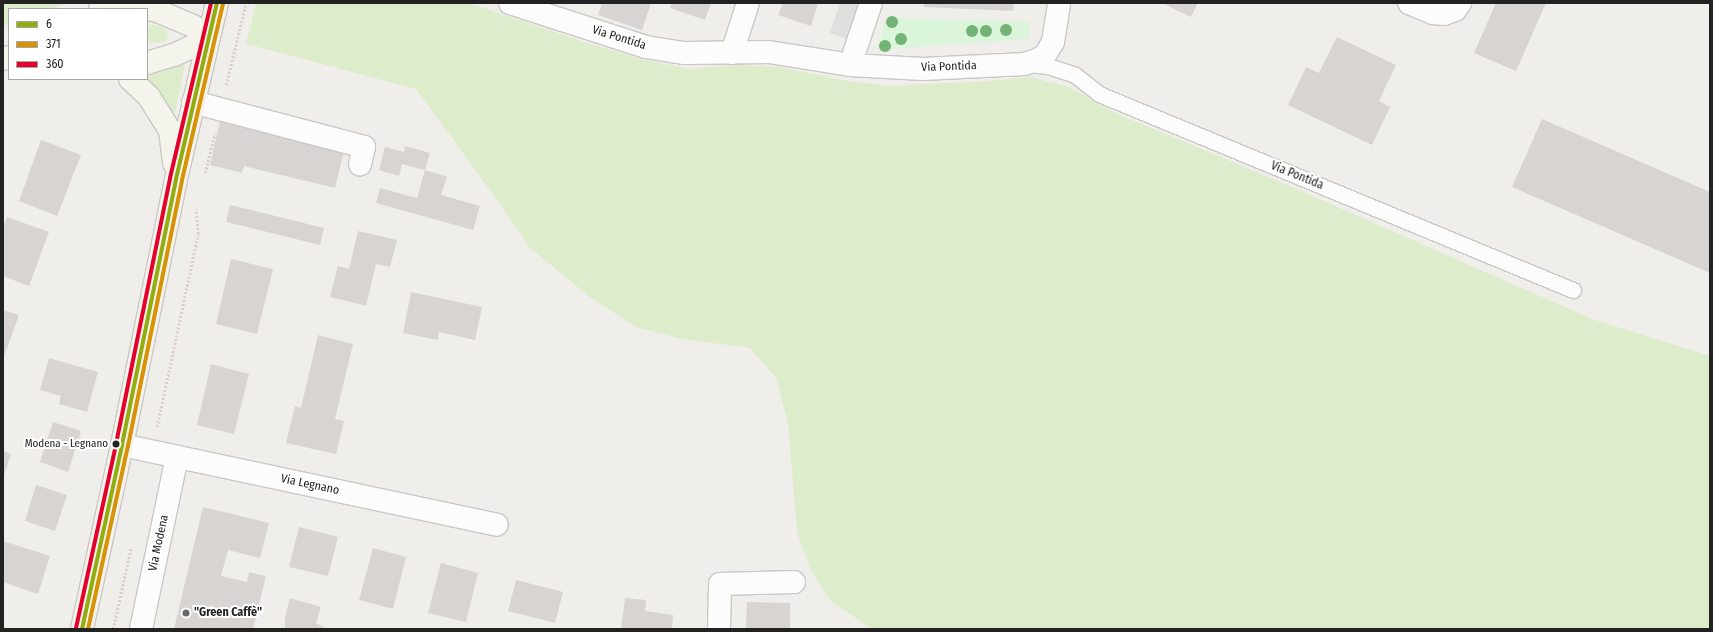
<!DOCTYPE html>
<meta charset="utf-8">
<style>
body{margin:0}
#map{position:relative;width:1713px;height:632px;overflow:hidden;background:#f0eeeb;font-family:"Fira Sans Condensed",sans-serif}
div>[style]{position:absolute}
[style*='--x']{left:calc(var(--x)*1px);top:calc(var(--y)*1px);width:calc(var(--w)*1px);rotate:calc(var(--a)*1deg)}
.grass>*{inset:0;background:#ddeccb}
.park>*{inset:0;background:#daf5da}
.parking>*{inset:0;background:#e0dfde}
.building>*{inset:0;background:#d7d4d2}
.path>*{height:2.5px;margin-top:-1.25px;transform-origin:0;background:repeating-linear-gradient(90deg,#dccecd 0 2px,transparent 0 4px)}
.roads{filter:drop-shadow(1px 0 #c9c8c7) drop-shadow(-1px 0 #c9c8c7) drop-shadow(0 1px #c9c8c7) drop-shadow(0 -1px #c9c8c7)}
.lane>*{height:15px;margin:-7.5px;padding:0 7.5px;transform-origin:7.5px;border-radius:7.5px;background:#fdfcfc}
.street>*{height:22px;margin:-11px;padding:0 11px;transform-origin:11px;border-radius:11px;background:#fdfcfc}
.secondary>*{height:22px;margin:-11px;padding:0 11px;transform-origin:11px;border-radius:11px;background:#f4f4ed}
.bus-1>*{height:4px;margin:-2px;padding:0 2px;transform-origin:2px;border-radius:2px;background:#91ad0f}
.bus-2>*{height:4px;margin:-2px;padding:0 2px;transform-origin:2px;border-radius:2px;background:#d79205}
.bus-3>*{height:4px;margin:-2px;padding:0 2px;transform-origin:2px;border-radius:2px;background:#e4002b}
.trees>*{width:12px;height:12px;margin:-6px;border-radius:50%;background:#73b476}
.dots>*{width:11px;height:11px;translate:-50% -50%;box-sizing:border-box;border:2px solid #fff;border-radius:50%}
span{translate:-50% -50%;white-space:nowrap;text-align:center;line-height:1.15;-webkit-text-stroke:4px #fff;paint-order:stroke}
.bus-label{font-size:11px;color:#222}
.right{translate:-100% -50%;text-align:right}
.street-label{font-size:12px;color:#222}
.poi-label{font-size:12px;color:#222;font-weight:700}
.left{translate:0 -50%;text-align:left}
.frame{position:absolute;inset:0;border:4px solid #222;pointer-events:none}
.legend{position:absolute;left:8px;top:8px;width:140px;height:72px;box-sizing:border-box;background:#fff;border:1px solid #a7a7a7;margin:0;padding:5px 7px;list-style:none;font-size:12px;color:#222}
.legend li{display:flex;align-items:center;gap:8px;height:20px}
.legend b{width:20px;border:1px solid #a7a7a7}
</style>
<div id="map">
<div class="grass">
<i style="clip-path:polygon(3px 3px,67px 3px,51px 9px,9px 9px,9px 24px,3px 26px)"></i>
<i style="clip-path:polygon(256px 3px,469px 3px,587px 43px,641px 59px,691px 69px,734px 65px,779px 67px,847px 81px,890px 86px,988px 81px,1030px 77px,1069px 87px,1115px 113px,1285px 184px,1592px 319px,1710px 356px,1710px 629px,872px 629px,831px 601px,810px 569px,797px 532px,788px 423px,776px 378px,750px 348px,682px 339px,636px 327px,591px 298px,530px 248px,495px 197px,416px 89px,246px 44px)"></i>
<i style="clip-path:polygon(147px 25px,155px 25px,165px 29px,169px 35px,165px 42px,147px 43px)"></i>
<i style="clip-path:polygon(186px 60px,174px 116px,144px 79px,147px 79px,147px 73px)"></i>
</div>
<div class="park">
<i style="clip-path:polygon(887px 17px,1029px 22px,1029px 39px,877px 50px)"></i>
</div>
<div class="parking">
<i style="clip-path:polygon(840px 3px,861px 3px,849px 40px,830px 33px)"></i>
</div>
<div class="building">
<i style="clip-path:polygon(602px 3px,651px 3px,642px 30px,598px 15px)"></i>
<i style="clip-path:polygon(672px 3px,711px 3px,705px 20px,670px 8px)"></i>
<i style="clip-path:polygon(783px 3px,818px 3px,811px 26px,778px 15px)"></i>
<i style="clip-path:polygon(924px 3px,1014px 3px,1013px 11px,924px 7px)"></i>
<i style="clip-path:polygon(1162px 3px,1198px 3px,1191px 17px)"></i>
<i style="clip-path:polygon(1496px 3px,1546px 3px,1516px 71px,1474px 53px)"></i>
<i style="clip-path:polygon(1337px 37px,1396px 65px,1379px 101px,1390px 107px,1372px 145px,1288px 105px,1306px 67px,1319px 73px)"></i>
<i style="clip-path:polygon(1542px 119px,1710px 192px,1710px 273px,1512px 187px)"></i>
<i style="clip-path:polygon(220px 121px,344px 151px,335px 188px,244px 166px,242px 173px,210px 165px)"></i>
<i style="clip-path:polygon(41px 140px,81px 155px,57px 216px,19px 201px)"></i>
<i style="clip-path:polygon(405px 146px,430px 153px,425px 170px,402px 164px,399px 176px,379px 170px,385px 147px,404px 152px)"></i>
<i style="clip-path:polygon(425px 170px,447px 177px,441px 195px,480px 206px,473px 230px,376px 203px,380px 188px,417px 198px)"></i>
<i style="clip-path:polygon(230px 205px,324px 228px,320px 245px,226px 222px)"></i>
<i style="clip-path:polygon(7px 217px,49px 232px,29px 286px,3px 276px,3px 227px)"></i>
<i style="clip-path:polygon(358px 231px,397px 240px,390px 267px,376px 264px,366px 306px,330px 297px,338px 266px,349px 269px)"></i>
<i style="clip-path:polygon(231px 259px,273px 269px,257px 334px,216px 324px)"></i>
<i style="clip-path:polygon(411px 292px,482px 307px,475px 340px,439px 332px,438px 340px,403px 333px)"></i>
<i style="clip-path:polygon(3px 310px,19px 315px,3px 359px)"></i>
<i style="clip-path:polygon(318px 335px,353px 344px,335px 419px,344px 421px,336px 454px,286px 443px,295px 406px,301px 408px)"></i>
<i style="clip-path:polygon(49px 358px,98px 372px,87px 412px,59px 404px,61px 396px,40px 390px)"></i>
<i style="clip-path:polygon(211px 364px,249px 374px,234px 434px,197px 425px)"></i>
<i style="clip-path:polygon(53px 422px,81px 431px,68px 472px,40px 462px)"></i>
<i style="clip-path:polygon(3px 451px,11px 454px,3px 478px)"></i>
<i style="clip-path:polygon(36px 485px,67px 495px,55px 531px,25px 521px)"></i>
<i style="clip-path:polygon(203px 507px,269px 523px,260px 558px,228px 550px,221px 576px,247px 582px,249px 572px,266px 576px,253px 629px,174px 629px)"></i>
<i style="clip-path:polygon(299px 527px,338px 537px,328px 576px,289px 567px)"></i>
<i style="clip-path:polygon(3px 541px,50px 556px,38px 594px,3px 582px)"></i>
<i style="clip-path:polygon(373px 548px,406px 557px,393px 609px,359px 600px)"></i>
<i style="clip-path:polygon(441px 563px,478px 573px,466px 622px,428px 613px)"></i>
<i style="clip-path:polygon(516px 580px,563px 592px,555px 623px,508px 611px)"></i>
<i style="clip-path:polygon(290px 598px,321px 607px,316px 623px,326px 629px,285px 629px,285px 617px)"></i>
<i style="clip-path:polygon(625px 598px,646px 600px,645px 611px,673px 615px,672px 629px,621px 629px)"></i>
<i style="clip-path:polygon(747px 602px,790px 603px,790px 629px,746px 629px)"></i>
</div>
<div class="path">
<i style="--x:226;--y:85;--w:84;--a:-76.3"></i>
<i style="--x:205;--y:173;--w:41;--a:-76"></i>
<i style="--x:157;--y:427;--w:197;--a:-78"></i>
<i style="--x:198;--y:234;--w:25;--a:-95"></i>
<i style="--x:113;--y:629;--w:84;--a:-77.6"></i>
</div>
<div class="roads">
<div class="lane">
<i style="--x:1028;--y:64;--w:20;--a:6"></i>
<i style="--x:1048;--y:66;--w:28;--a:18"></i>
<i style="--x:1075;--y:75;--w:31;--a:38"></i>
<i style="--x:1099;--y:94;--w:513;--a:22.47"></i>
</div>
<div class="street">
<i style="--x:510;--y:3;--w:143;--a:17.9"></i>
<i style="--x:646;--y:47;--w:39;--a:9"></i>
<i style="--x:685;--y:53;--w:84;--a:-0.7"></i>
<i style="--x:769;--y:52;--w:82;--a:9.1"></i>
<i style="--x:850;--y:65;--w:73;--a:3.1"></i>
<i style="--x:923;--y:69;--w:101;--a:-2.8"></i>
<i style="--x:1024;--y:64;--w:14;--a:-17"></i>
<i style="--x:1037;--y:60;--w:9;--a:-32"></i>
<i style="--x:1045;--y:55;--w:15;--a:-58"></i>
<i style="--x:1053;--y:42;--w:39;--a:-81"></i>
<i style="--x:1409;--y:3;--w:26;--a:23"></i>
<i style="--x:1433;--y:13;--w:11;--a:5"></i>
<i style="--x:1444;--y:14;--w:12;--a:-20"></i>
<i style="--x:1455;--y:10;--w:9;--a:-54"></i>
<i style="--x:732;--y:53;--w:52;--a:-72.3"></i>
<i style="--x:850;--y:65;--w:65;--a:-71.3"></i>
<i style="--x:193;--y:102;--w:177;--a:14.7"></i>
<i style="--x:364;--y:147;--w:18;--a:103"></i>
<i style="--x:122;--y:445;--w:383;--a:12"></i>
<i style="--x:141;--y:629;--w:176;--a:-78.2"></i>
<i style="--x:719;--y:629;--w:45;--a:-88.7"></i>
<i style="--x:720;--y:584;--w:74;--a:-1.5"></i>
</div>
<div class="secondary">
<i style="--x:100;--y:9;--w:11;--a:-34"></i>
<i style="--x:124;--y:9;--w:13;--a:0"></i>
<i style="--x:147;--y:9;--w:8;--a:7"></i>
<i style="--x:155;--y:10;--w:41;--a:22.8"></i>
<i style="--x:193;--y:26;--w:20;--a:41"></i>
<i style="--x:3;--y:59;--w:6;--a:-18"></i>
<i style="--x:147;--y:63;--w:28;--a:-17"></i>
<i style="--x:174;--y:55;--w:38;--a:-25"></i>
<i style="--x:130;--y:79;--w:26;--a:43"></i>
<i style="--x:149;--y:97;--w:39;--a:58"></i>
<i style="--x:170;--y:130;--w:34;--a:83"></i>
<i style="--x:82;--y:629;--w:188;--a:-77.7"></i>
<i style="--x:122;--y:445;--w:271;--a:-78.5"></i>
<i style="--x:176;--y:179;--w:181;--a:-76.9"></i>
</div>
</div>
<div class="bus-1">
<i style="--x:82;--y:629;--w:188;--a:-77.7"></i>
<i style="--x:122;--y:445;--w:271;--a:-78.5"></i>
<i style="--x:176;--y:179;--w:181;--a:-76.9"></i>
</div>
<div class="bus-2">
<i style="--x:88;--y:629;--w:187;--a:-77.7"></i>
<i style="--x:128;--y:446;--w:271;--a:-78.5"></i>
<i style="--x:182;--y:180;--w:181;--a:-76.9"></i>
</div>
<div class="bus-3">
<i style="--x:76;--y:628;--w:188;--a:-77.7"></i>
<i style="--x:116;--y:444;--w:271;--a:-78.5"></i>
<i style="--x:170;--y:178;--w:180;--a:-76.8"></i>
</div>
<div class="trees">
<i style="left:892px;top:22px"></i>
<i style="left:1006px;top:30px"></i>
<i style="left:972px;top:31px"></i>
<i style="left:986px;top:31px"></i>
<i style="left:901px;top:39px"></i>
<i style="left:885px;top:46px"></i>
</div>
<div class="dots">
<i style="left:116px;top:444px;background:#222"></i>
<i style="left:186px;top:613px;background:#6a6968"></i>
</div>
<div class="bus-label">
<span class="right" style="left:108px;top:444px">Modena - Legnano</span>
</div>
<div class="street-label">
<span style="left:619px;top:38px;rotate:17deg">Via Pontida</span>
<span style="left:949px;top:67px;rotate:-2deg">Via Pontida</span>
<span style="left:1297px;top:176px;rotate:22deg">Via Pontida</span>
<span style="left:310px;top:485px;rotate:12deg">Via Legnano</span>
<span style="left:159px;top:543px;rotate:-78deg">Via Modena</span>
</div>
<div class="poi-label">
<span class="left" style="left:194px;top:613px">"Green Caffè"</span>
</div>
<div class="frame"></div>
<ul class="legend">
<li><b style="height:5px;background:#91ad0f"></b>6</li>
<li><b style="height:5px;background:#d79205"></b>371</li>
<li><b style="height:5px;background:#e4002b"></b>360</li>
</ul>
</div>
